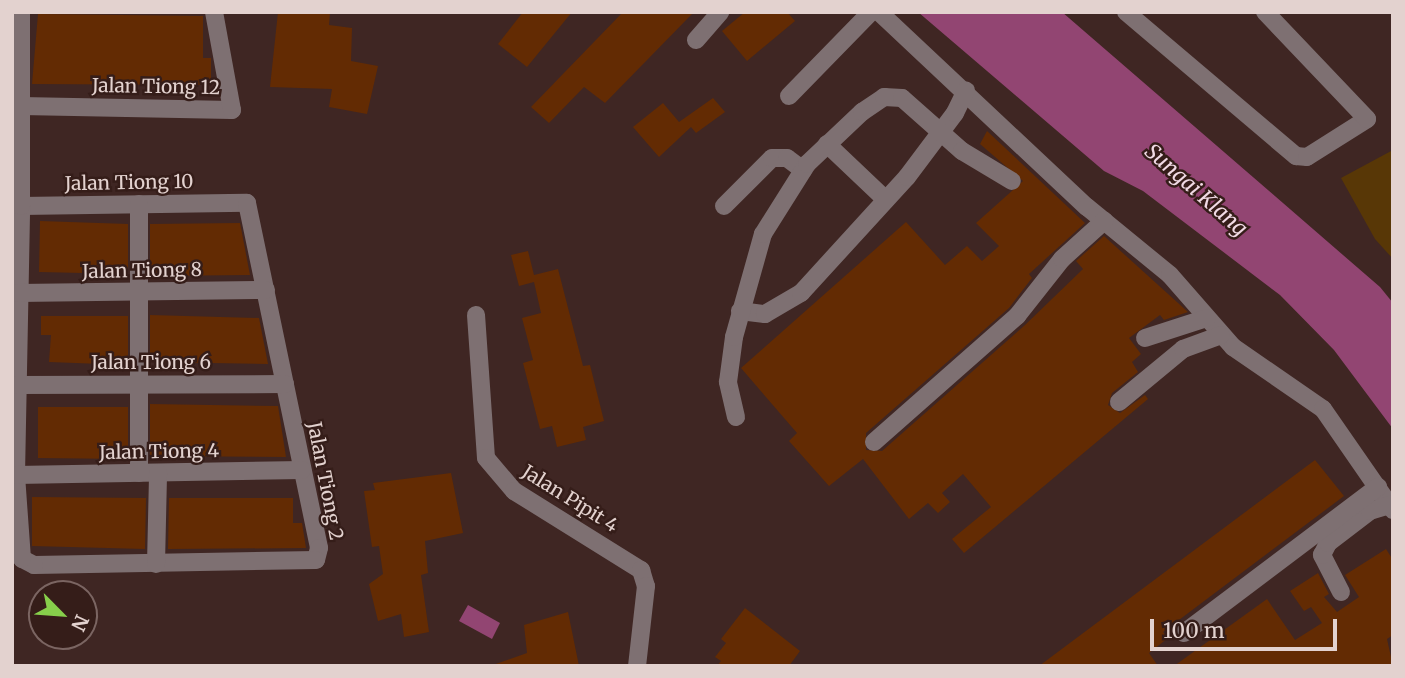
<!DOCTYPE html>
<style>
body{margin:0}
#map{position:relative;width:1405px;height:678px;overflow:hidden;background:#3f2623;font-family:Merriweather,serif}
div>[style]{position:absolute}
[style*='--x']{left:calc(var(--x)*1px);top:calc(var(--y)*1px);width:calc(var(--w)*1px);rotate:calc(var(--a)*1deg)}
.green>*{inset:0;background:#583706}
.water>*{inset:0;background:#924572}
.building>*{inset:0;background:#632b03}
.minor>*{height:18px;margin:-9px;padding:0 9px;transform-origin:9px;border-radius:9px;background:#7e7072}
span{translate:-50% -50%;white-space:nowrap;text-align:center;line-height:1.15;-webkit-text-stroke:5px #351d19;paint-order:stroke}
.street-label{font-size:19px;color:#e3d2cf}
.water-label{font-size:21px;color:#f1dae5;font-style:italic}
.frame{position:absolute;inset:0;border:14px solid #e3d2cf;pointer-events:none}
.north{position:absolute;left:28px;top:580px;width:70px;height:70px;box-sizing:border-box;background:#351d19;border:2px solid #7b6562;border-radius:50%;rotate:115deg;font-size:19px;font-weight:700;line-height:28px;text-align:center;color:#e3d2cf}
.north::after{content:'';display:block;margin:auto;width:24px;height:32px;background:#87cf4b;clip-path:polygon(50% 0,100% 100%,50% 72%,0 100%)}
.scale{position:absolute;left:1150px;top:619px;width:187px;height:32px;box-sizing:border-box;border:4px solid #e3d2cf;border-top:0;padding-left:9px;font-size:21px;line-height:24px;white-space:nowrap;color:#e3d2cf;-webkit-text-stroke:5px #351d19;paint-order:stroke}
</style>
<div id="map">
<div class="green">
<i style="clip-path:polygon(1393px 150px,1393px 259px,1375px 239px,1341px 178px)"></i>
</div>
<div class="water">
<i style="clip-path:polygon(918px 12px,1062px 12px,1380px 287px,1393px 303px,1393px 429px,1334px 350px,1280px 295px,1143px 191px,1104px 171px)"></i>
<i style="clip-path:polygon(468px 605px,500px 623px,492px 639px,459px 621px)"></i>
</div>
<div class="building">
<i style="clip-path:polygon(278px 12px,330px 12px,329px 25px,352px 28px,351px 61px,378px 66px,367px 114px,329px 107px,332px 89px,270px 87px)"></i>
<i style="clip-path:polygon(523px 12px,572px 12px,527px 67px,498px 44px)"></i>
<i style="clip-path:polygon(623px 12px,694px 12px,605px 103px,584px 87px,549px 123px,531px 107px)"></i>
<i style="clip-path:polygon(745px 12px,787px 12px,795px 21px,747px 61px,722px 31px)"></i>
<i style="clip-path:polygon(38px 14px,203px 16px,203px 58px,211px 58px,211px 85px,32px 84px)"></i>
<i style="clip-path:polygon(713px 98px,725px 112px,696px 133px,691px 127px,659px 157px,633px 127px,663px 103px,679px 122px)"></i>
<i style="clip-path:polygon(987px 131px,1085px 223px,1029px 274px,1032px 278px,1009px 308px,866px 433px,866px 450px,882px 451px,1025px 325px,1083px 269px,1076px 261px,1104px 236px,1188px 312px,1164px 320px,1160px 315px,1129px 338px,1141px 354px,1132px 362px,1138px 372px,1112px 393px,1108px 405px,1120px 413px,1145px 395px,1148px 399px,964px 553px,952px 539px,991px 507px,963px 474px,942px 493px,950px 502px,938px 513px,928px 503px,909px 519px,863px 459px,829px 486px,789px 441px,797px 433px,741px 368px,906px 222px,945px 265px,967px 246px,982px 261px,999px 246px,976px 223px,1023px 181px,980px 144px)"></i>
<i style="clip-path:polygon(40px 221px,128px 224px,128px 274px,39px 272px)"></i>
<i style="clip-path:polygon(240px 223px,250px 275px,150px 276px,150px 224px)"></i>
<i style="clip-path:polygon(528px 251px,534px 275px,558px 269px,583px 366px,590px 365px,604px 421px,583px 427px,586px 440px,557px 447px,552px 426px,540px 429px,523px 363px,533px 360px,522px 318px,541px 313px,534px 282px,519px 286px,511px 255px)"></i>
<i style="clip-path:polygon(150px 315px,259px 318px,268px 364px,150px 362px)"></i>
<i style="clip-path:polygon(41px 316px,128px 316px,128px 365px,49px 362px,51px 335px,41px 335px)"></i>
<i style="clip-path:polygon(150px 404px,278px 406px,286px 457px,150px 456px)"></i>
<i style="clip-path:polygon(38px 407px,128px 407px,128px 459px,38px 458px)"></i>
<i style="clip-path:polygon(1315px 460px,1344px 496px,1163px 632px,1168px 638px,1149px 653px,1158px 666px,1039px 666px)"></i>
<i style="clip-path:polygon(451px 473px,463px 533px,425px 541px,428px 573px,421px 575px,429px 632px,404px 637px,401px 614px,378px 621px,369px 584px,383px 574px,379px 546px,372px 547px,364px 491px,375px 490px,373px 483px)"></i>
<i style="clip-path:polygon(32px 497px,146px 498px,145px 549px,32px 546px)"></i>
<i style="clip-path:polygon(169px 498px,293px 498px,293px 523px,302px 523px,306px 548px,168px 549px)"></i>
<i style="clip-path:polygon(1386px 549px,1393px 560px,1393px 635px,1387px 639px,1393px 666px,1174px 666px,1267px 599px,1295px 640px,1322px 623px,1311px 607px,1304px 611px,1290px 591px,1318px 573px,1329px 594px,1324px 597px,1337px 612px,1359px 597px,1345px 575px)"></i>
<i style="clip-path:polygon(745px 608px,800px 651px,789px 666px,717px 666px,721px 661px,715px 657px,726px 643px,721px 639px)"></i>
<i style="clip-path:polygon(568px 612px,579px 666px,490px 666px,527px 653px,524px 625px)"></i>
</div>
<div class="minor">
<i style="--x:879;--y:12;--w:285;--a:43.2"></i>
<i style="--x:1087;--y:207;--w:107;--a:39.3"></i>
<i style="--x:1170;--y:275;--w:96;--a:48.8"></i>
<i style="--x:1233;--y:347;--w:109;--a:34.6"></i>
<i style="--x:1323;--y:409;--w:123;--a:55.3"></i>
<i style="--x:1126;--y:12;--w:223;--a:40.3"></i>
<i style="--x:1296;--y:156;--w:11;--a:5"></i>
<i style="--x:1307;--y:157;--w:71;--a:-32.3"></i>
<i style="--x:1367;--y:119;--w:148;--a:-133.6"></i>
<i style="--x:696;--y:40;--w:37;--a:-49"></i>
<i style="--x:789;--y:96;--w:117;--a:-45.7"></i>
<i style="--x:21;--y:106;--w:211;--a:1.1"></i>
<i style="--x:232;--y:110;--w:100;--a:-100.4"></i>
<i style="--x:827;--y:144;--w:81;--a:43.5"></i>
<i style="--x:12;--y:206;--w:9;--a:0"></i>
<i style="--x:21;--y:206;--w:226;--a:-0.8"></i>
<i style="--x:247;--y:203;--w:352;--a:78.2"></i>
<i style="--x:319;--y:548;--w:12;--a:104"></i>
<i style="--x:316;--y:560;--w:282;--a:179"></i>
<i style="--x:34;--y:565;--w:13;--a:-153"></i>
<i style="--x:22;--y:559;--w:84;--a:-94.1"></i>
<i style="--x:16;--y:475;--w:269;--a:-88.9"></i>
<i style="--x:21;--y:206;--w:194;--a:-90"></i>
<i style="--x:724;--y:206;--w:68;--a:-45"></i>
<i style="--x:772;--y:158;--w:15;--a:0"></i>
<i style="--x:787;--y:158;--w:20;--a:37"></i>
<i style="--x:18;--y:293;--w:248;--a:-0.7"></i>
<i style="--x:740;--y:311;--w:25;--a:7"></i>
<i style="--x:765;--y:314;--w:42;--a:-30.3"></i>
<i style="--x:801;--y:293;--w:157;--a:-47.6"></i>
<i style="--x:907;--y:177;--w:80;--a:-53.1"></i>
<i style="--x:955;--y:113;--w:25;--a:-64"></i>
<i style="--x:476;--y:315;--w:143;--a:86"></i>
<i style="--x:486;--y:458;--w:43;--a:49.7"></i>
<i style="--x:514;--y:491;--w:150;--a:31.9"></i>
<i style="--x:641;--y:570;--w:17;--a:73"></i>
<i style="--x:646;--y:586;--w:81;--a:96.4"></i>
<i style="--x:1145;--y:338;--w:65;--a:-17.9"></i>
<i style="--x:17;--y:385;--w:268;--a:-0.2"></i>
<i style="--x:1119;--y:402;--w:83;--a:-39.6"></i>
<i style="--x:1183;--y:349;--w:40;--a:-20.2"></i>
<i style="--x:736;--y:417;--w:36;--a:-103"></i>
<i style="--x:728;--y:382;--w:45;--a:-82.4"></i>
<i style="--x:734;--y:337;--w:107;--a:-74.3"></i>
<i style="--x:763;--y:234;--w:83;--a:-57.8"></i>
<i style="--x:807;--y:164;--w:76;--a:-43.4"></i>
<i style="--x:862;--y:112;--w:27;--a:-34"></i>
<i style="--x:884;--y:97;--w:18;--a:3"></i>
<i style="--x:902;--y:98;--w:80;--a:41.5"></i>
<i style="--x:962;--y:151;--w:58;--a:31"></i>
<i style="--x:874;--y:442;--w:191;--a:-41.4"></i>
<i style="--x:1017;--y:316;--w:73;--a:-51.7"></i>
<i style="--x:1062;--y:259;--w:57;--a:-42.1"></i>
<i style="--x:139;--y:473;--w:269;--a:-90"></i>
<i style="--x:16;--y:475;--w:286;--a:-1"></i>
<i style="--x:156;--y:564;--w:91;--a:-88.7"></i>
<i style="--x:1341;--y:592;--w:42;--a:-117.2"></i>
<i style="--x:1322;--y:555;--w:13;--a:-63"></i>
<i style="--x:1328;--y:543;--w:53;--a:-37.3"></i>
<i style="--x:1370;--y:511;--w:21;--a:-17"></i>
<i style="--x:1184;--y:633;--w:243;--a:-37"></i>
</div>
<div class="street-label">
<span style="left:156px;top:87px;rotate:1deg">Jalan Tiong 12</span>
<span style="left:129px;top:183px;rotate:-1deg">Jalan Tiong 10</span>
<span style="left:142px;top:271px;rotate:-1deg">Jalan Tiong 8</span>
<span style="left:151px;top:363px">Jalan Tiong 6</span>
<span style="left:159px;top:452px;rotate:-1deg">Jalan Tiong 4</span>
<span style="left:325px;top:481px;rotate:79deg">Jalan Tiong 2</span>
<span style="left:570px;top:499px;rotate:32deg">Jalan Pipit 4</span>
</div>
<div class="water-label">
<span style="left:1196px;top:190px;rotate:41deg">Sungai Klang</span>
</div>
<div class="frame"></div>
<div class="north">N</div>
<div class="scale">100 m</div>
</div>
